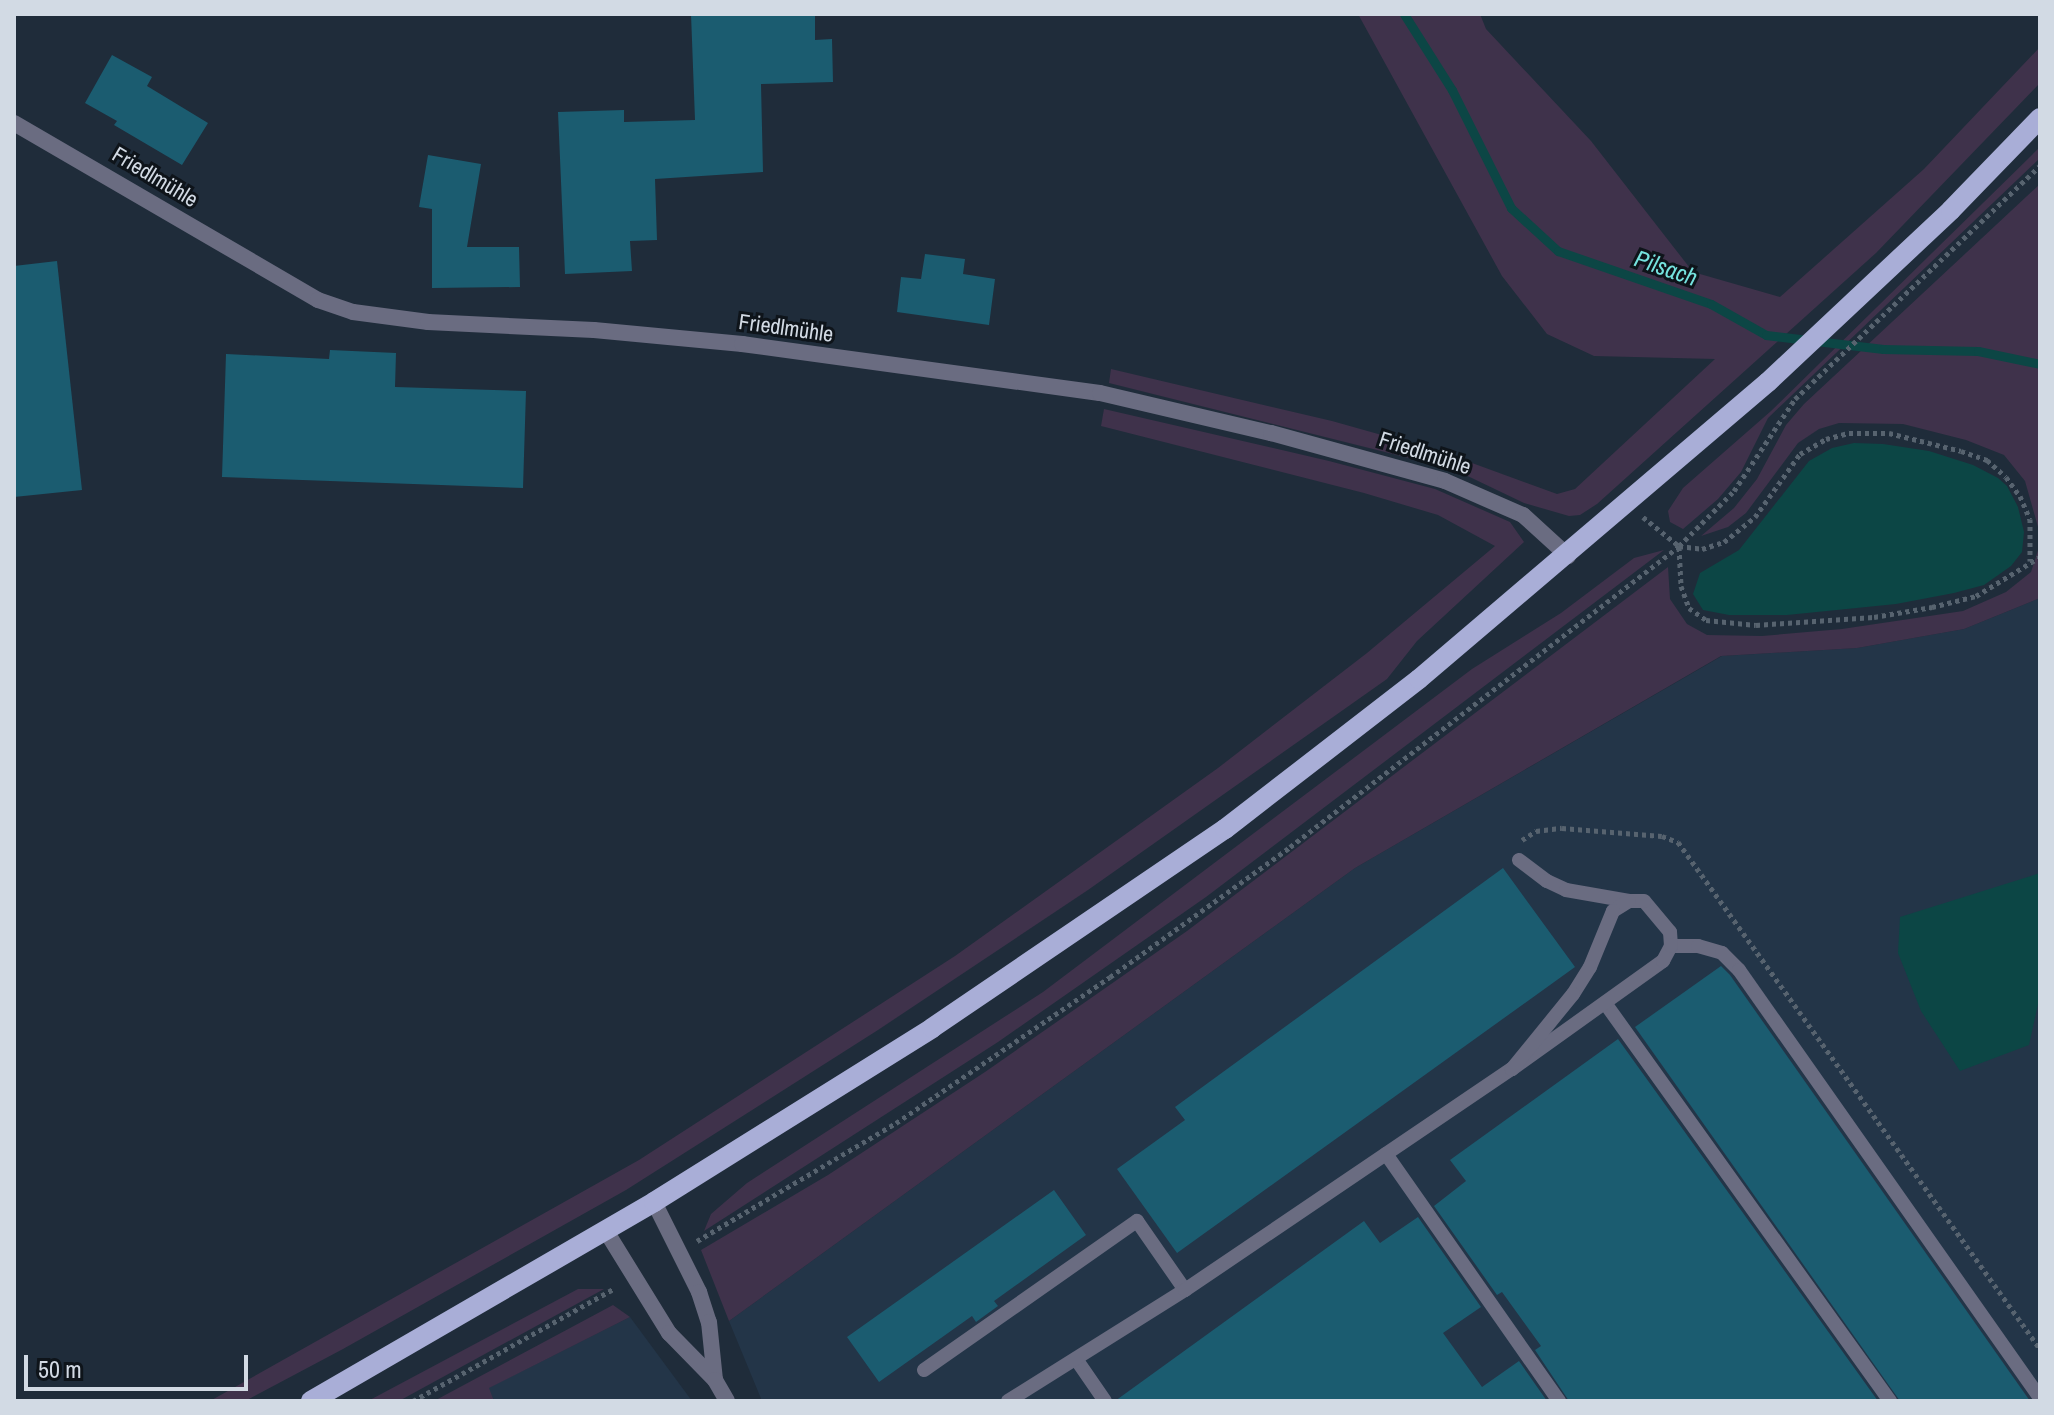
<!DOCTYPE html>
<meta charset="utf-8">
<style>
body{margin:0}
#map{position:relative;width:2054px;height:1415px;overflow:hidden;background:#1f2c3a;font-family:"Archivo Narrow",sans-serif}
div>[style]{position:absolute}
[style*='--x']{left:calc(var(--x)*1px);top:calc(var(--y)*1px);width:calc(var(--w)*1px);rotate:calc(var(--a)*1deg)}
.built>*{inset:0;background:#233548}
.green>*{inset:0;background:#3f324b}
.water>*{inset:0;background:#0c4645}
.stream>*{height:9px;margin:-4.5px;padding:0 4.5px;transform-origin:4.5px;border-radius:4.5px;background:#0c4645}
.building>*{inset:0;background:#1b5c70}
.path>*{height:5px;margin-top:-2.5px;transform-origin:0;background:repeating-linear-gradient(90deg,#57636f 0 4px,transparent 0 8px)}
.lane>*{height:14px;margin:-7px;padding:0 7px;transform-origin:7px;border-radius:7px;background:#6a6c81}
.street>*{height:16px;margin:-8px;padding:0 8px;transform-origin:8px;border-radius:8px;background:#6a6c81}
.primary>*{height:20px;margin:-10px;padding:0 10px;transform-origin:10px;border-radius:10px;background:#a9aed7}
span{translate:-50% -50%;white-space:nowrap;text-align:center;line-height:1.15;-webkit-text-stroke:6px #0e141a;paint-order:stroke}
.street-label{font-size:22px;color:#d2dae4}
.water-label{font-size:24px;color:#75e2de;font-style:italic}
.frame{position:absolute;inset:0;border:16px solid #d2dae4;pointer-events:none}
.scale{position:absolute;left:24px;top:1355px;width:224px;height:36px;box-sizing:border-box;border:4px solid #d2dae4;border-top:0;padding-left:10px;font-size:24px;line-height:28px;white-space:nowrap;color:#d2dae4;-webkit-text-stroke:6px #0e141a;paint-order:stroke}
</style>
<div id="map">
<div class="built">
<i style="clip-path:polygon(2040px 598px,2040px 1401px,762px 1401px,729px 1321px,1355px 868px,1722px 656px,1857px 648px,1964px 629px)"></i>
<i style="clip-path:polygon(630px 1317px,692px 1401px,494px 1401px,488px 1388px)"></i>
</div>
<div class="green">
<i style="clip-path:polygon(1358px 14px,1480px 14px,1486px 29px,1591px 141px,1693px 272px,1780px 297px,1924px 169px,2040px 47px,2040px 83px,1876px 253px,1597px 504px,1580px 515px,1569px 516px,1524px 503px,1453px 469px,1109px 383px,1111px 369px,1332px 421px,1442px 452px,1557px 494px,1575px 489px,1715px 359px,1594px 356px,1547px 334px,1502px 276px)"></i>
<i style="clip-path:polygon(2040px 147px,2040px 158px,1768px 418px,1741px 472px,1718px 499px,1683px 529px,1670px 522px,1668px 511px,1683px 488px,1771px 411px)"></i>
<i style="clip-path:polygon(2040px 184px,2040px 534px,2025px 481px,2004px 455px,1966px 440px,1903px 424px,1839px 423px,1819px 429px,1798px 443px,1746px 513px,1728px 527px,1701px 536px,1734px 508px,1757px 479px,1786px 425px,1804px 404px)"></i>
<i style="clip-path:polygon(1104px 409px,1329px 461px,1435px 489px,1510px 522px,1524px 542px,1417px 641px,1387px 679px,1088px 890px,878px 1030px,626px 1190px,343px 1349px,245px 1401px,210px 1401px,639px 1160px,955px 956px,1218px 768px,1367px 653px,1495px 546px,1438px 515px,1364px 493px,1101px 426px)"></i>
<i style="clip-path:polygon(2040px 544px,2040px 598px,1964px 629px,1857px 648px,1721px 656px,1355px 868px,729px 1321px,701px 1250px,828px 1175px,985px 1072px,1187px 931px,1668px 567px,1670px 599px,1687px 624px,1707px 635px,1762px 636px,1842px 629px,1963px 611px,2006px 592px,2031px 572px)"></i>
<i style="clip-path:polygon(1664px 550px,1206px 897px,998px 1042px,704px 1231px,711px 1214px,747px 1183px,1043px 992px,1472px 669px,1561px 613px,1634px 558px)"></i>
<i style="clip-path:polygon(578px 1289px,604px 1289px,399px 1401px,368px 1401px)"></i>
<i style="clip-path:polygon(613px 1305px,630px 1317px,489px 1388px,494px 1401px,434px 1401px)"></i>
</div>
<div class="water">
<i style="clip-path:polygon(1854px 443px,1883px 444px,1929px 451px,1973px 465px,1998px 478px,2007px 486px,2018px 507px,2024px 532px,2022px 552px,2011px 566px,1984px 585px,1954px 593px,1896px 604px,1787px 615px,1729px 615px,1703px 610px,1693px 594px,1700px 573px,1739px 550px,1809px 461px,1832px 448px)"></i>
<i style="clip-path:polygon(2040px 873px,2040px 995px,2029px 1045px,1960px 1071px,1921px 1011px,1898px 953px,1900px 917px)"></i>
</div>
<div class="stream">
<i style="--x:1404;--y:14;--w:90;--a:57.7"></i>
<i style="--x:1452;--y:90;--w:132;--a:63.4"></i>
<i style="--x:1511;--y:208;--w:64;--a:42.5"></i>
<i style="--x:1558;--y:251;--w:162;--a:19.1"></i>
<i style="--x:1711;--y:304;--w:63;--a:29.4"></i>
<i style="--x:1766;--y:335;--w:118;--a:6.8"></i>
<i style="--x:1883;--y:349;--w:95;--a:1.2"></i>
<i style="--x:1978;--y:351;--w:63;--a:11.8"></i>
</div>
<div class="building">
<i style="clip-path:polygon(691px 14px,815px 14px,815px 40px,832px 39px,833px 82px,761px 84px,763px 172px,655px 179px,657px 240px,630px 241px,632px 271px,565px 274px,558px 112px,624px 110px,624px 122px,695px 120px)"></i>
<i style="clip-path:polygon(112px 55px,152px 77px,147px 86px,208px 123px,182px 165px,114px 125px,117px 121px,85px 103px)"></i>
<i style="clip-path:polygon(428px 155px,481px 164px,467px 247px,519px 247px,520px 287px,432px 288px,432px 209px,419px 207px)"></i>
<i style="clip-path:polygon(925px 254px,965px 259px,963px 274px,995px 279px,989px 325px,897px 312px,901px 277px,921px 279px)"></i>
<i style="clip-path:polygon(57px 261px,82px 490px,14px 497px,14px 266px)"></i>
<i style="clip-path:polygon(330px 350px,396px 353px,395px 387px,526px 391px,523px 488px,222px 477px,226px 354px,329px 359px)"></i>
<i style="clip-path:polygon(1503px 868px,1575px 967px,1177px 1253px,1117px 1169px,1185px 1120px,1175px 1107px)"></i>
<i style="clip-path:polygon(1721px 966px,1730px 975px,2030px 1401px,1900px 1401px,1635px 1027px)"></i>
<i style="clip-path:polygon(1618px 1039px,1878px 1401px,1569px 1401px,1535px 1350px,1541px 1346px,1502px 1292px,1497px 1295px,1434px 1206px,1466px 1181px,1450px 1160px)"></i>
<i style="clip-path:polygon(1054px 1190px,1086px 1235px,994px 1301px,998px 1306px,976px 1322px,972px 1316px,879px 1382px,847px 1337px)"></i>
<i style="clip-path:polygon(1418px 1217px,1481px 1307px,1443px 1333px,1482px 1387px,1519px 1361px,1547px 1401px,1115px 1401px,1364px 1221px,1380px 1243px)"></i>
</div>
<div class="path">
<i style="--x:1643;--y:517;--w:46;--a:38.9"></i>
<i style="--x:1679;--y:546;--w:23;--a:7"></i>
<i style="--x:1702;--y:549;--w:23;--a:-18"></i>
<i style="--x:1724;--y:542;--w:40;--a:-39"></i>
<i style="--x:1755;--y:517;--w:77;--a:-54.5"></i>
<i style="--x:1800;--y:454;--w:30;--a:-30"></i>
<i style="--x:1826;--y:439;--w:24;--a:-15"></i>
<i style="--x:1849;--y:433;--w:40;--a:0"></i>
<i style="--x:1889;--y:433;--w:74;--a:14"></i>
<i style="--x:1961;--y:451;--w:28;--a:19"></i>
<i style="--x:1987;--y:460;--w:25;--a:42"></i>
<i style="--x:2006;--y:477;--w:24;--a:54"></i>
<i style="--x:2020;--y:496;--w:25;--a:67"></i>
<i style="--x:2030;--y:519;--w:42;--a:90"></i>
<i style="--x:1679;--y:547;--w:39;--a:87"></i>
<i style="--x:1681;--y:586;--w:23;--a:70"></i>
<i style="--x:1689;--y:608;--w:21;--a:35"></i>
<i style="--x:1706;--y:620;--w:50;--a:5.7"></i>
<i style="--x:1756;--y:625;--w:118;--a:-3.9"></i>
<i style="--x:1874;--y:617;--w:59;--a:-9.8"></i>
<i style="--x:1932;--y:607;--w:45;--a:-14"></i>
<i style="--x:1976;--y:596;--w:75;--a:-31.4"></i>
<i style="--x:1522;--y:840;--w:17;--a:-33"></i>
<i style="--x:1536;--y:831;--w:26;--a:-7"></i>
<i style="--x:1562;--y:828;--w:100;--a:4.6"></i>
<i style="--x:1662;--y:836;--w:17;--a:21"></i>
<i style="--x:1678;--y:842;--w:623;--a:54.47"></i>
<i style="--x:697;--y:1241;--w:231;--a:-30.7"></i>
<i style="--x:896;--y:1123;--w:259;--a:-34.3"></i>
<i style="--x:1110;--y:977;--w:222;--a:-35.8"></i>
<i style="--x:1290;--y:847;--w:492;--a:-37.7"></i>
<i style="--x:1679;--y:546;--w:78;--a:-45"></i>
<i style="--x:1734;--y:491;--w:110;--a:-56.5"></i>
<i style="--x:1795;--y:399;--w:338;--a:-43.6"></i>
<i style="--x:413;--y:1401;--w:231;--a:-29.2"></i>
</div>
<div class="lane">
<i style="--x:1519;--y:860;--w:35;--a:37"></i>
<i style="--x:1547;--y:881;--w:21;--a:25"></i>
<i style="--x:1566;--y:890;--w:64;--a:9.9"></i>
<i style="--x:1671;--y:946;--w:27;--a:0"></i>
<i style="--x:1698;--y:946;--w:25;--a:16"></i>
<i style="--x:1722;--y:953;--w:24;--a:45"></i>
<i style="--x:1739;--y:970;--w:523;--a:54.88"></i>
<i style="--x:1605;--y:1003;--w:490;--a:54.4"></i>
<i style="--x:1386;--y:1154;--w:302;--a:55"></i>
<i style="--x:1076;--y:1359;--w:51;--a:55.4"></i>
<i style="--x:924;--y:1370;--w:260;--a:-35"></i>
<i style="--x:1137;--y:1221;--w:84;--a:55.2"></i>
<i style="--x:1008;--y:1401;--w:209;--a:-32.1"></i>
<i style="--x:1185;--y:1290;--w:395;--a:-34.1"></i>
<i style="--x:1512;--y:1069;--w:186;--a:-35.6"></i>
<i style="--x:1663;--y:961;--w:17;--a:-62"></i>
<i style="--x:1671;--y:946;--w:14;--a:-94"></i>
<i style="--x:1670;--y:932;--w:40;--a:-130"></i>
<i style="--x:1644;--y:901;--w:15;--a:180"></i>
<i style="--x:1629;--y:901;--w:19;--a:148"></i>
<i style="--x:1613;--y:911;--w:61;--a:112.3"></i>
<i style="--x:1590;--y:967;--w:32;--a:122"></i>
<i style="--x:1573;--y:994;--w:97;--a:129.1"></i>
</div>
<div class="street">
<i style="--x:14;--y:123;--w:352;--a:30.2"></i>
<i style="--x:318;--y:300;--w:37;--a:19"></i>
<i style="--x:353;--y:312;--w:76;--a:7.6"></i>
<i style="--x:428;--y:322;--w:166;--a:2.8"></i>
<i style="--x:594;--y:330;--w:149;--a:5.4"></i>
<i style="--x:742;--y:344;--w:361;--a:7.8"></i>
<i style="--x:1100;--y:393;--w:176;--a:13.2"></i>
<i style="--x:1271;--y:433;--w:180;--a:15.4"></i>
<i style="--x:1445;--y:481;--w:85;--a:23.6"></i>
<i style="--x:1523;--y:515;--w:61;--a:42.3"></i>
<i style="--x:654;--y:1202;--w:101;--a:63.4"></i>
<i style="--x:699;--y:1292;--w:32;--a:72"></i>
<i style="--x:709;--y:1322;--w:58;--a:84.1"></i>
<i style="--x:606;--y:1231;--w:120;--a:58.3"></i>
<i style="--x:669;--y:1333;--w:66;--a:45.6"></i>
<i style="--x:715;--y:1380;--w:24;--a:60"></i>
</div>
<div class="primary">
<i style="--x:311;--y:1401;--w:397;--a:-30.1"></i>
<i style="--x:654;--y:1202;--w:328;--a:-32"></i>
<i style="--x:932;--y:1028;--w:354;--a:-34.2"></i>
<i style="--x:1225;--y:829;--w:245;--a:-37.7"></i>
<i style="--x:1419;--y:679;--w:458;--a:-40.4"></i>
<i style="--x:1768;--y:382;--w:251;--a:-43.2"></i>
<i style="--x:1951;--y:210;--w:128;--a:-45.9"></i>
</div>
<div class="street-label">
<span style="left:155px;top:177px;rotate:31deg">Friedlmühle</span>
<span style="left:786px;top:328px;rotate:8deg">Friedlmühle</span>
<span style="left:1425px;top:453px;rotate:18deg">Friedlmühle</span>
</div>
<div class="water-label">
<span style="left:1666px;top:268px;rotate:19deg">Pilsach</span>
</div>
<div class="frame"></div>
<div class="scale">50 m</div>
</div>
